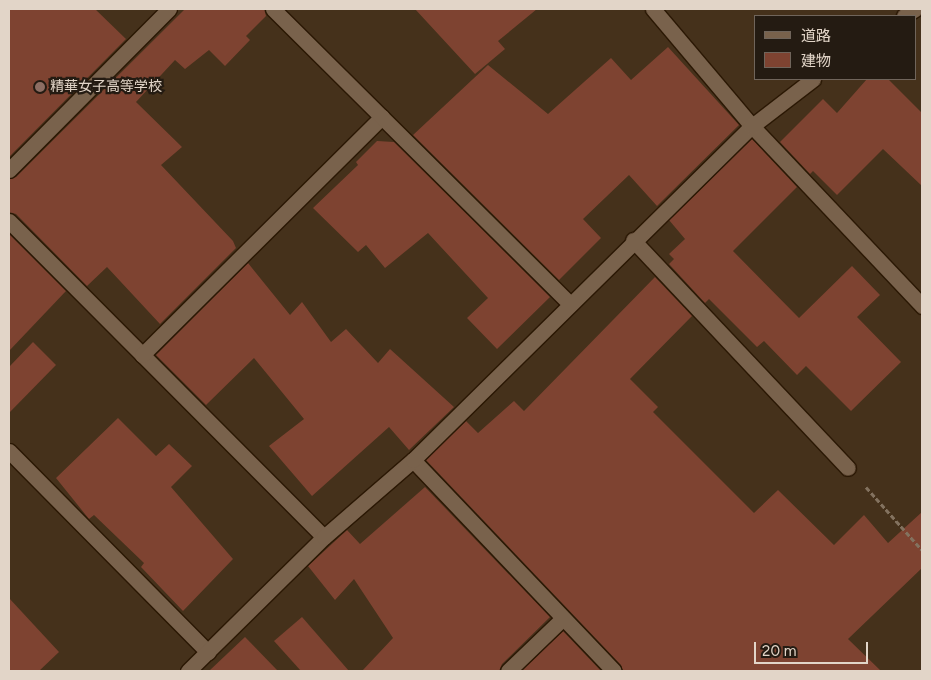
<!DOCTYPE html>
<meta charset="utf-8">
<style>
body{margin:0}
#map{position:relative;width:931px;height:680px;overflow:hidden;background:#45311b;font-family:Figtree,"Noto Sans JP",sans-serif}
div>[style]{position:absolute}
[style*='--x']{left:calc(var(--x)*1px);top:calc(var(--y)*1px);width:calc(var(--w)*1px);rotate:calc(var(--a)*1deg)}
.building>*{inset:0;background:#7e4331}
.path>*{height:3px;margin-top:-1.5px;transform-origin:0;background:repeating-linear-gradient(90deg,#83725f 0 5px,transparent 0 7.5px)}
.roads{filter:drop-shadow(1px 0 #2b1804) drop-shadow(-1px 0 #2b1804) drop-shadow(0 1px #2b1804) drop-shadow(0 -1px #2b1804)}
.lane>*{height:15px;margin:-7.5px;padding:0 7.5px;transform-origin:7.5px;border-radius:7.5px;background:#79624c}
.street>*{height:15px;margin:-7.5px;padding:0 7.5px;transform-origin:7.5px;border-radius:7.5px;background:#79624c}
.secondary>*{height:15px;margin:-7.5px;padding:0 7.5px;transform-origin:7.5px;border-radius:7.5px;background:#79624c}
.dots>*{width:14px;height:14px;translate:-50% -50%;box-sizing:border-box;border:2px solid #241b12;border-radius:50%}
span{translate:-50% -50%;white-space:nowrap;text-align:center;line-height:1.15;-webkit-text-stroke:4.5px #241b12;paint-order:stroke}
.poi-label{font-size:14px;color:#e2d5c8}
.left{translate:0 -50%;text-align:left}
.frame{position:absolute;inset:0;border:10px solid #e2d5c8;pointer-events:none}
.legend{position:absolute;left:754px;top:15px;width:162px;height:65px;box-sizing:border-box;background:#241b12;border:1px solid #70655b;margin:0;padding:6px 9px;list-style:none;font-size:15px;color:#e2d5c8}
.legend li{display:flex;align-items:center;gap:10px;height:25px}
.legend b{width:25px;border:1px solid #70655b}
.scale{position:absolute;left:754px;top:642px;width:114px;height:22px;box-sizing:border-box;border:2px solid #e2d5c8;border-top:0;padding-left:6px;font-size:15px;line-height:18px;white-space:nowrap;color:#e2d5c8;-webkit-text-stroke:4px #241b12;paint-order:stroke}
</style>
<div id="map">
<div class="building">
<i style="clip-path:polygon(9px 9px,95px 9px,126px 39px,9px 157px)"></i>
<i style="clip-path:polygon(185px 9px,264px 9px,266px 16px,246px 36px,250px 40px,225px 66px,209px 50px,185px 69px,175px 60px,136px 102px,182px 147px,161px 165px,233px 241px,236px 248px,160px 324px,107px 267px,87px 286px,16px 214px,9px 212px,9px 179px,16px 177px)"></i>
<i style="clip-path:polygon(415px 9px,537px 9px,498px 41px,505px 49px,475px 74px)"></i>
<i style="clip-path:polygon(668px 47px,739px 125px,657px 206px,629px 175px,583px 219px,601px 238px,559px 280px,413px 135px,488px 65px,548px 114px,611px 58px,631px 80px)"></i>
<i style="clip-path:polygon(867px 79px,888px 79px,922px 113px,922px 186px,883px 149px,837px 195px,813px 171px,810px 174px,780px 142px,823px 99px,837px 113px)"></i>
<i style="clip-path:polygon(752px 139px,797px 187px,733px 251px,799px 318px,852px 266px,880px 295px,857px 317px,901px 362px,851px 411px,806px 366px,797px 375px,764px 341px,757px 347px,709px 299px,705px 303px,669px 264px,674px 259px,669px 254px,685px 239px,669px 220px)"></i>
<i style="clip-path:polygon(377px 141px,394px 142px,550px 297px,497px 349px,467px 318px,488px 298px,428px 233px,385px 268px,366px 245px,358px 252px,313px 208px,358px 165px,356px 162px)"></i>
<i style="clip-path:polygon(9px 234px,66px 291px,9px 351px)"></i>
<i style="clip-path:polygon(248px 263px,290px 315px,302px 302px,331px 342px,346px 329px,378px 363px,390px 349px,454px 407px,409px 450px,389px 427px,312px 496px,269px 446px,304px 419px,254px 358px,206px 405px,156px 355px)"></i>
<i style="clip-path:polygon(655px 277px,692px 316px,630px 379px,658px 407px,653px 412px,754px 513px,778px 490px,834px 545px,864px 515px,888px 543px,922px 512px,922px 568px,848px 639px,881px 671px,623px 671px,621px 665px,426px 460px,466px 421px,478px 433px,514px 401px,524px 411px)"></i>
<i style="clip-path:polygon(33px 342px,56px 365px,9px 413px,9px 367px)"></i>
<i style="clip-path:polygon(118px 418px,156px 456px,169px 444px,192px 466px,171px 487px,233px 559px,183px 611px,141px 567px,144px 563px,94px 515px,89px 519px,56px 478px)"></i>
<i style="clip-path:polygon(425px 487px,550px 617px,502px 664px,499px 671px,362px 671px,393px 638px,354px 579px,335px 600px,308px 566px,347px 530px,360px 544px)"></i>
<i style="clip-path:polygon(9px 598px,59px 652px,39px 671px,9px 671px)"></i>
<i style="clip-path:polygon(302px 617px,349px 671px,301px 671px,274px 641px)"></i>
<i style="clip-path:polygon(563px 631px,601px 671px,521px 671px)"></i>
<i style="clip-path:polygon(245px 637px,278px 671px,209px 671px)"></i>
</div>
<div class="path">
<i style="--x:866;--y:487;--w:84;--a:48.4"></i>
</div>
<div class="roads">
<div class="lane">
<i style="--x:653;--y:9;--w:153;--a:49.8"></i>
<i style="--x:752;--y:126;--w:248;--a:46.6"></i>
<i style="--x:9;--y:221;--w:446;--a:45.1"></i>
<i style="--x:633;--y:240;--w:313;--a:46.7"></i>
<i style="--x:142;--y:355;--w:338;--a:-44.8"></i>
<i style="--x:9;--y:451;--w:283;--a:45.3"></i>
<i style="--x:508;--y:671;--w:76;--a:-43.9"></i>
</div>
<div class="street">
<i style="--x:273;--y:9;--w:419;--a:44.8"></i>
<i style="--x:904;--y:16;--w:13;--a:-32"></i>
<i style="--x:413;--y:460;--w:291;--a:46.4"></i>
<i style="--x:188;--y:671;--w:191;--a:-44.6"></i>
<i style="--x:324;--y:537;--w:118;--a:-40.9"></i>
<i style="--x:413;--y:460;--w:476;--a:-44.6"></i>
<i style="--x:752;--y:126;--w:77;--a:-37.6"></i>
</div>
<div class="secondary">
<i style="--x:9;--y:170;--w:227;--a:-45.2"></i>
</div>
</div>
<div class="dots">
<i style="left:40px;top:87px;background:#8d6e63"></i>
</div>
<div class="poi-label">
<span class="left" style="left:50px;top:87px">精華女子高等学校</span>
</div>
<div class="frame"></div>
<ul class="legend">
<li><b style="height:6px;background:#79624c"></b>道路</li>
<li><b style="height:14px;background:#7e4331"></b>建物</li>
</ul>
<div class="scale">20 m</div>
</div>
